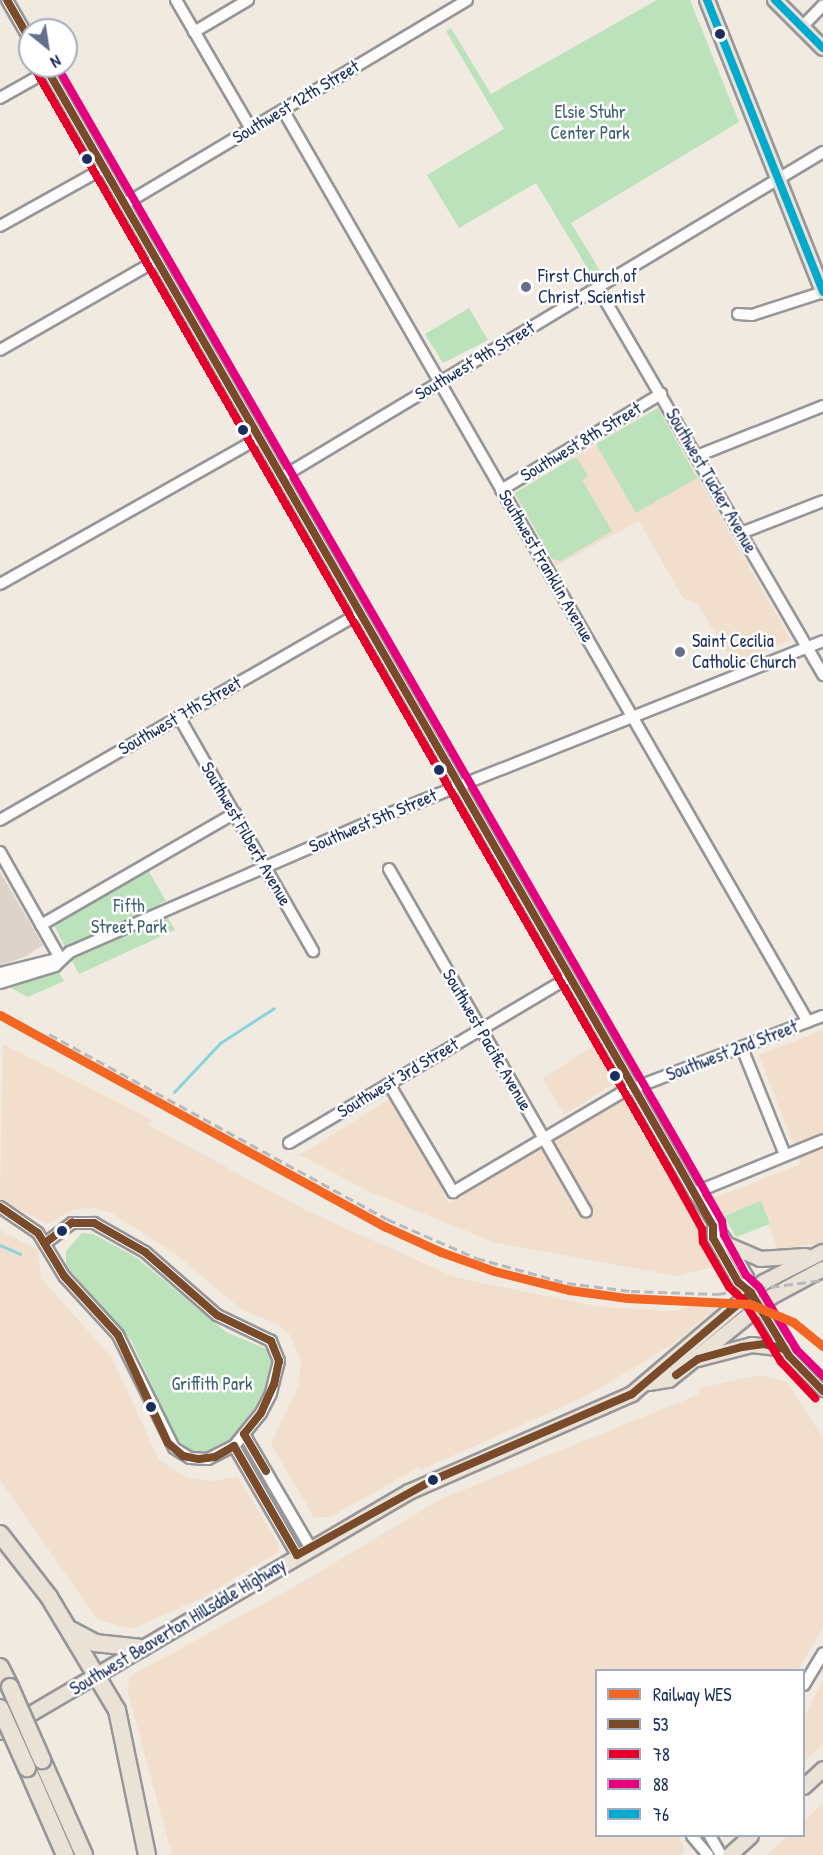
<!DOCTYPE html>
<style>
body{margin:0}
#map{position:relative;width:823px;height:1855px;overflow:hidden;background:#f0eae0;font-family:"Patrick Hand",sans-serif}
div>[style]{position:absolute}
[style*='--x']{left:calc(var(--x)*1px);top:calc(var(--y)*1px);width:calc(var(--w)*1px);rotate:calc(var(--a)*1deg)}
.built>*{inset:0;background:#f1decd}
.industrial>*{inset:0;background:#ded3cb}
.green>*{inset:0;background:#bbe2ba}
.stream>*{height:3px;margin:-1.5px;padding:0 1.5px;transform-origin:1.5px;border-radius:1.5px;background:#8ad3dc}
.roads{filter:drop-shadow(2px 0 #969699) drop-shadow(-2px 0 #969699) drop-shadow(0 2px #969699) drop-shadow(0 -2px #969699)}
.minor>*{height:10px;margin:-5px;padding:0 5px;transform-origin:5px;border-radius:5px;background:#fdfcfa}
.major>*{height:14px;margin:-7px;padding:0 7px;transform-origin:7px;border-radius:7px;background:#eae2d7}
.highway>*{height:16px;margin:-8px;padding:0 8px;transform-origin:8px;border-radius:8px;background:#eae2d7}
.rail>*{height:3px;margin-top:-1.5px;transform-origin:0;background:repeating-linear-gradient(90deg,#b7b9bc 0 9px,transparent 0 13.5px)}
.bridges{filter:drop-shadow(2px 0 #969699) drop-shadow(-2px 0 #969699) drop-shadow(0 2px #969699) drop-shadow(0 -2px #969699)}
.highway-bridge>*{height:16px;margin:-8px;padding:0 8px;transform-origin:8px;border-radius:8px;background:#eae2d7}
.bus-1>*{height:8px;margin:-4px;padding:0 4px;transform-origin:4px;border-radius:4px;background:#7a4b2a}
.bus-2>*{height:8px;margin:-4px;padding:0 4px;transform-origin:4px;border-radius:4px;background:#e4002b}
.bus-3>*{height:8px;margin:-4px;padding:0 4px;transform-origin:4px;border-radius:4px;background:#e5007d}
.bus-4>*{height:8px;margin:-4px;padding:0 4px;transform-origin:4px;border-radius:4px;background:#00a9ce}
.rail-1>*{height:9px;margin:-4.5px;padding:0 4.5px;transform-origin:4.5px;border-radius:4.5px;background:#f26522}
.dots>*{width:16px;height:16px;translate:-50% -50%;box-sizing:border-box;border:3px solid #fff;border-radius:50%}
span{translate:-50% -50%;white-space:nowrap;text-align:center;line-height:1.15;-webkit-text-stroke:5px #fff;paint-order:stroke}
.street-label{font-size:18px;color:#1b2f5e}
.park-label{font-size:18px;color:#3e6370}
.poi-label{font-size:18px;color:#1b2f5e}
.left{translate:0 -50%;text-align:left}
.legend{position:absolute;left:595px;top:1669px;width:210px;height:168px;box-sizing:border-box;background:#fff;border:2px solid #a4acbf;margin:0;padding:8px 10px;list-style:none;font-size:18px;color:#1b2f5e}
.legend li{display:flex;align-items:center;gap:12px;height:30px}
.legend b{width:30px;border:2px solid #a4acbf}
.north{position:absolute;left:18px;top:18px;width:60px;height:60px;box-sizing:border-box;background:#fff;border:2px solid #a4acbf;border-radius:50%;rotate:150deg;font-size:16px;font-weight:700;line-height:24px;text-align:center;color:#1b2f5e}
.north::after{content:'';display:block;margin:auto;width:21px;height:27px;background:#66708c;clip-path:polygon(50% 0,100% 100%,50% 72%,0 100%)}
</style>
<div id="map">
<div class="built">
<i style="clip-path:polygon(658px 408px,791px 640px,733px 663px,697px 603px,683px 598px,639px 521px,556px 566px,514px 494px)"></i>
<i style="clip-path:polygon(823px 1030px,823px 1242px,778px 1250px,760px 1202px,724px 1216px,714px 1198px,801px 1164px,759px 1055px)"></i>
<i style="clip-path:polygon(3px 1044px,153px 1120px,147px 1124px,307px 1211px,457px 1278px,600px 1307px,678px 1311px,691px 1305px,719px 1306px,673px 1344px,588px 1395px,421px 1470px,419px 1467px,330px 1517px,314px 1517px,271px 1444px,298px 1387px,301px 1361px,290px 1335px,275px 1323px,241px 1309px,173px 1252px,111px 1213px,93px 1208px,74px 1209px,47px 1224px,0 1199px)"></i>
<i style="clip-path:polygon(595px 1045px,616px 1082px,564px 1115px,543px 1078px)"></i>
<i style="clip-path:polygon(626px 1094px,724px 1264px,677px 1276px,493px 1242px,370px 1192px,300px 1155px,393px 1097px,447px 1190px,443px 1193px,449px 1204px)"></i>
<i style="clip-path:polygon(0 1230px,38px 1250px,41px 1278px,112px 1358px,159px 1460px,187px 1478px,213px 1481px,238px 1477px,279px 1545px,278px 1552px,198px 1600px,131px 1629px,97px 1619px,0 1480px)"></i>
<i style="clip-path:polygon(760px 1375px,787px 1382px,823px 1438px,823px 1627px,817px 1638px,798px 1670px,596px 1670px,596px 1836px,678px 1836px,684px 1848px,682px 1855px,172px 1855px,128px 1692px,129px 1677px,301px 1583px,441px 1499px,697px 1395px,700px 1388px)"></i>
<i style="clip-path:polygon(823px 1680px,823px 1744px,804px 1762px,804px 1718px)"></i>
<i style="clip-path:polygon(823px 1803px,823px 1855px,767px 1855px,788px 1836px,804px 1836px,804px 1821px)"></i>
</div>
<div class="industrial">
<i style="clip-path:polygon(0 872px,43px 945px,25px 957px,0 965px)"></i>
</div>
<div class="green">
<i style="clip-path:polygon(657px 0,690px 0,739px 122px,571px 223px,602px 274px,594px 279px,536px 183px,459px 228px,427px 175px,504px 129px,446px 31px,451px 28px,491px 94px)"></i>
<i style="clip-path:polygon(469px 308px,488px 340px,443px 363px,425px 334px)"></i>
<i style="clip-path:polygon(658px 408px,697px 478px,636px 513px,596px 444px)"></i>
<i style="clip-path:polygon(573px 458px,577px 458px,588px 476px,582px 480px,612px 531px,561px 561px,552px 559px,515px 493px)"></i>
<i style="clip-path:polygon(148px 870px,166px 901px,160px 904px,175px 930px,79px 974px,54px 925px)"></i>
<i style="clip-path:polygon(48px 954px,64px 981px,28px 997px,0 982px)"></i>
<i style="clip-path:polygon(761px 1201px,770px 1224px,736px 1237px,724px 1216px)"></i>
<i style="clip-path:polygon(82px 1233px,93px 1234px,137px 1258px,226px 1332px,271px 1351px,274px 1357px,269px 1391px,241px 1435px,215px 1454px,193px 1452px,177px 1439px,131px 1340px,66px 1266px,66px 1251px)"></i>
</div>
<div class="stream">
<i style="--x:174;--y:1092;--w:67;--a:-46.8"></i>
<i style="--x:220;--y:1043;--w:64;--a:-32.9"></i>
<i style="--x:0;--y:1245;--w:22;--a:24"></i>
</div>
<div class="roads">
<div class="minor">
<i style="--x:7;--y:0;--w:46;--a:60.1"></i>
<i style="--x:176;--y:0;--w:149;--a:59.8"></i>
<i style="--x:802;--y:27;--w:30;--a:-46"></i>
<i style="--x:194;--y:32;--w:63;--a:-30.7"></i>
<i style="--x:45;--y:66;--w:1301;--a:60.06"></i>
<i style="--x:694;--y:1193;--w:64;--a:55.8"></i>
<i style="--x:730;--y:1246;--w:36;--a:60"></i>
<i style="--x:748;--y:1277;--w:16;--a:79"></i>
<i style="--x:0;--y:98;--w:55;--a:-29.4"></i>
<i style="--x:283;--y:110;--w:1052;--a:60.07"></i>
<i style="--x:125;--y:204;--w:398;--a:-30.8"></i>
<i style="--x:0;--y:226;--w:119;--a:-29.1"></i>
<i style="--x:598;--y:288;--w:448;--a:59.8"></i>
<i style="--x:738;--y:314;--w:14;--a:4"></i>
<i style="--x:752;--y:315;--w:75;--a:-17.9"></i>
<i style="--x:0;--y:350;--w:181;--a:-29.8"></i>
<i style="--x:697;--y:456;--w:136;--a:-21.6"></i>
<i style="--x:282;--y:477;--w:631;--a:-30.99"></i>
<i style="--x:501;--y:490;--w:187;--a:-31"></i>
<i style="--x:741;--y:533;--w:88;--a:-21.3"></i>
<i style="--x:0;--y:584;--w:297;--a:-29.4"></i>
<i style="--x:179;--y:717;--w:270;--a:60.2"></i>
<i style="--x:0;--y:820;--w:415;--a:-29.9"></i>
<i style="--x:0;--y:852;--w:122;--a:60.5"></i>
<i style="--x:389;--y:869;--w:395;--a:60.1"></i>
<i style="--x:41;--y:925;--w:224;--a:-30"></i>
<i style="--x:0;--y:973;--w:62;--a:-14"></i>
<i style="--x:0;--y:983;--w:58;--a:-17.2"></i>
<i style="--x:55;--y:966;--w:21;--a:-43"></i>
<i style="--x:70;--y:952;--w:334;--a:-23.5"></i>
<i style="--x:376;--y:819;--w:481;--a:-21.7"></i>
<i style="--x:742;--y:1048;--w:115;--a:68.1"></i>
<i style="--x:389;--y:1084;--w:126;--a:59.3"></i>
<i style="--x:453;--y:1192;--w:195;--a:-30.5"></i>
<i style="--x:621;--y:1093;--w:216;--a:-20.9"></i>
<i style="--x:289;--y:1143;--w:326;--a:-30.6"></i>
<i style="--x:694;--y:1193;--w:139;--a:-22.3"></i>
<i style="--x:0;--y:1207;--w:46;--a:34.4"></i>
<i style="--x:38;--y:1233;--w:50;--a:58.8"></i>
<i style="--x:64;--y:1276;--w:80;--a:47.5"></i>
<i style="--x:118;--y:1335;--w:126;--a:63.6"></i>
<i style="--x:174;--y:1448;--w:19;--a:32"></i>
<i style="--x:190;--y:1458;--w:18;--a:3"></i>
<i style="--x:208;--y:1459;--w:29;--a:-27"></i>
<i style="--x:234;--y:1446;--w:43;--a:-50.7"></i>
<i style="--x:261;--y:1413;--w:22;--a:-63"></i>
<i style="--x:271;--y:1393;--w:33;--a:-76"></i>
<i style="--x:279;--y:1361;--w:22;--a:-112"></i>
<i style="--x:271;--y:1341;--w:60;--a:-154.3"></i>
<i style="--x:217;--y:1315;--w:96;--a:-138.8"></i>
<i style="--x:145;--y:1252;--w:59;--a:-150.4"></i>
<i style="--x:94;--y:1223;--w:22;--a:180"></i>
<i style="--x:72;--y:1223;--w:34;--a:143"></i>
<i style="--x:713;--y:1226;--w:12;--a:90"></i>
<i style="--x:713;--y:1238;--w:51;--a:60.4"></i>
<i style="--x:738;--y:1282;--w:17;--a:40"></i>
<i style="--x:751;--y:1293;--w:74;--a:58.9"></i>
<i style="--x:789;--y:1356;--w:49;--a:45.8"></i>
<i style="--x:244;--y:1434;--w:131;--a:59.7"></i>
<i style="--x:234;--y:1446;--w:126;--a:60"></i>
<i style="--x:804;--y:1685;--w:37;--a:-59"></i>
<i style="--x:692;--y:1836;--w:25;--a:50"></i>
<i style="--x:710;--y:1836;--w:22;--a:60"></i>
</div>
<div class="major">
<i style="--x:707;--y:0;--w:314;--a:68.3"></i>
<i style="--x:775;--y:0;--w:68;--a:45"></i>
<i style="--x:730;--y:1246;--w:33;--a:23"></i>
<i style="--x:760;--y:1259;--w:46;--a:-3.7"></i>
<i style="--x:698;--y:1359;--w:56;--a:-14.5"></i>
<i style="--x:752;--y:1345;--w:32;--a:7"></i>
<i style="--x:649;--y:1383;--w:20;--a:-9"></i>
<i style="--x:669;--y:1380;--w:132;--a:-39.1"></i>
<i style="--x:771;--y:1297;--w:59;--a:-28.3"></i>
<i style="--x:0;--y:1732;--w:474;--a:-30.4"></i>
<i style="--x:409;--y:1492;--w:244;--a:-23.7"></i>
<i style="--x:632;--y:1394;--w:173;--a:-40.3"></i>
<i style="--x:764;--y:1282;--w:66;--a:-27"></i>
<i style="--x:804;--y:1787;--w:26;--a:-43"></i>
<i style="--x:730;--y:1855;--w:28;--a:-42"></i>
</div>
<div class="highway">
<i style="--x:0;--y:1534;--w:80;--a:52.1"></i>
<i style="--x:49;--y:1597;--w:132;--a:59"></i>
<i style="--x:117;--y:1710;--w:148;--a:78.3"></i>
<i style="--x:71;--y:1630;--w:27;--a:28"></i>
<i style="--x:95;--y:1643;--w:47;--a:6.1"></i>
<i style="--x:0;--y:1667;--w:22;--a:63"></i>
<i style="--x:42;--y:1760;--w:104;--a:66.1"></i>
<i style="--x:27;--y:1768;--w:95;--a:66.4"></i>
</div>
</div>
<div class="rail">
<i style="--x:0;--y:1015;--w:3;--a:18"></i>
<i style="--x:49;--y:1034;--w:385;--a:28.7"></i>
<i style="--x:387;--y:1219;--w:97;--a:23.7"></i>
<i style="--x:476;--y:1258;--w:94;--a:15.4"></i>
<i style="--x:567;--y:1283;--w:64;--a:7.1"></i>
<i style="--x:631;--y:1291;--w:86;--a:2"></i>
<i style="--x:717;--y:1294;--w:107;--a:-7.5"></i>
</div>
<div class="bridges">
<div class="highway-bridge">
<i style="--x:10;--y:1687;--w:80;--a:66.3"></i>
<i style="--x:0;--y:1708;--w:66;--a:65.8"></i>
</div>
</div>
<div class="bus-1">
<i style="--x:7;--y:0;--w:46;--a:60.1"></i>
<i style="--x:45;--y:66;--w:1264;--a:60.05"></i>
<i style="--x:676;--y:1161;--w:75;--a:60.4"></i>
<i style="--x:713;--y:1226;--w:12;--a:90"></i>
<i style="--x:713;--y:1238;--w:51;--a:60.4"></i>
<i style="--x:738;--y:1282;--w:17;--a:40"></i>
<i style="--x:751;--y:1293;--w:74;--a:58.9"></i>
<i style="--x:789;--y:1356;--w:49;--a:45.8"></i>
<i style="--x:0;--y:1207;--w:46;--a:34.4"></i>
<i style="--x:38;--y:1233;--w:50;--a:58.8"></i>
<i style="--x:64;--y:1276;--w:80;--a:47.5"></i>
<i style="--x:118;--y:1335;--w:119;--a:65.2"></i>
<i style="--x:168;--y:1443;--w:20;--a:41"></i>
<i style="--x:183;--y:1456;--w:16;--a:11"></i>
<i style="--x:199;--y:1459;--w:16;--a:-7"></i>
<i style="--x:215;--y:1457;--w:22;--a:-30"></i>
<i style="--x:234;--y:1446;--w:126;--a:60"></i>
<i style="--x:297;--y:1555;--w:153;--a:-28.9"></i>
<i style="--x:431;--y:1481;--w:219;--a:-23.4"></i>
<i style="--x:632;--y:1394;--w:156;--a:-40.3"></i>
<i style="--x:45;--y:1243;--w:34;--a:-37"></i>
<i style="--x:72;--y:1223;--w:22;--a:0"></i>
<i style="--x:94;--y:1223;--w:59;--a:29.6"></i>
<i style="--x:145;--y:1252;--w:96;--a:41.2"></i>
<i style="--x:217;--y:1315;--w:60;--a:25.7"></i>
<i style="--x:271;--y:1341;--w:22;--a:68"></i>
<i style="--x:279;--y:1361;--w:24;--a:102"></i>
<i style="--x:274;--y:1384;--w:32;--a:114"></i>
<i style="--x:261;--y:1413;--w:27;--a:129"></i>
<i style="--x:244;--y:1434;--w:43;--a:59.3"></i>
<i style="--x:676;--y:1375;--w:27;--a:-36"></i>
<i style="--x:698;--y:1359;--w:46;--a:-15.3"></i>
<i style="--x:742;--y:1347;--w:22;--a:-8"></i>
<i style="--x:764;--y:1344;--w:21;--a:14"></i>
</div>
<div class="bus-2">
<i style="--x:36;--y:71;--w:1264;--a:60.05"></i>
<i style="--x:667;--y:1166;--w:72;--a:60.9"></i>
<i style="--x:702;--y:1229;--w:13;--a:86"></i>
<i style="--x:703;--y:1242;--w:52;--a:60"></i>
<i style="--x:729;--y:1287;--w:19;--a:43"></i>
<i style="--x:743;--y:1300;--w:73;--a:58.5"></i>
<i style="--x:781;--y:1362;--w:50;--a:46.6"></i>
</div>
<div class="bus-3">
<i style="--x:57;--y:66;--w:1258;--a:60.05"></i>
<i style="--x:685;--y:1156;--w:75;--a:60.4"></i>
<i style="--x:722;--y:1221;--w:14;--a:82"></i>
<i style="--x:724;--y:1235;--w:46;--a:61.2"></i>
<i style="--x:746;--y:1275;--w:18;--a:43"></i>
<i style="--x:759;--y:1287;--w:74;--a:58.9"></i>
<i style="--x:797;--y:1350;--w:37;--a:45"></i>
</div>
<div class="bus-4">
<i style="--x:707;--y:0;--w:314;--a:68.3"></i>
<i style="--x:775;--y:0;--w:68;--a:45"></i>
</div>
<div class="rail-1">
<i style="--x:0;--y:1015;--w:440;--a:28.8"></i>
<i style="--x:386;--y:1227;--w:60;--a:24.4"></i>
<i style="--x:441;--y:1252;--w:56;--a:19.7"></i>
<i style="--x:494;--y:1271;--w:77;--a:14.2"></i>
<i style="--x:569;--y:1290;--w:59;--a:7.9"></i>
<i style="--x:627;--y:1298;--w:123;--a:2.8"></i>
<i style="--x:750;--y:1304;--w:47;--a:22.7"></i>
<i style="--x:793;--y:1322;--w:38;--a:39"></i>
</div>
<div class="dots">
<i style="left:720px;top:34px;background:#1b2f5e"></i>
<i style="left:87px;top:159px;background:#1b2f5e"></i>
<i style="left:526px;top:287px;background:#66708c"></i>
<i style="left:243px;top:430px;background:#1b2f5e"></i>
<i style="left:680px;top:652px;background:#66708c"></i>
<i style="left:439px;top:770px;background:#1b2f5e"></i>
<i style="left:615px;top:1076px;background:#1b2f5e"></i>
<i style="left:62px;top:1231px;background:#1b2f5e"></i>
<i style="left:151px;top:1407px;background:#1b2f5e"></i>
<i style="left:433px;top:1480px;background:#1b2f5e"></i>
</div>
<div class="street-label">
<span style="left:296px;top:102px;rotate:-31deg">Southwest 12th Street</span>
<span style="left:475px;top:361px;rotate:-31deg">Southwest 9th Street</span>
<span style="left:581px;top:442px;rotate:-31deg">Southwest 8th Street</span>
<span style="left:711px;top:481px;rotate:60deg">Southwest Tucker Avenue</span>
<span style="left:546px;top:566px;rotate:60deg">Southwest Franklin Avenue</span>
<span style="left:180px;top:716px;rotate:-30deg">Southwest 7th Street</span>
<span style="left:373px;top:821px;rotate:-23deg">Southwest 5th Street</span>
<span style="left:246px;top:834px;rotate:60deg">Southwest Filbert Avenue</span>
<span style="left:487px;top:1040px;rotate:60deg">Southwest Pacific Avenue</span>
<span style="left:732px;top:1051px;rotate:-21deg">Southwest 2nd Street</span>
<span style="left:398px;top:1078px;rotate:-31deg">Southwest 3rd Street</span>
<span style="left:178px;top:1627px;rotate:-31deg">Southwest Beaverton Hillsdale Highway</span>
</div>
<div class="park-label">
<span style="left:590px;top:123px">Elsie Stuhr<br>Center Park</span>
<span style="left:129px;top:917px">Fifth<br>Street Park</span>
<span style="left:212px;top:1384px">Griffith Park</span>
</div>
<div class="poi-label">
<span class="left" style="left:538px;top:287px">First Church of<br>Christ, Scientist</span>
<span class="left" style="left:692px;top:652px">Saint Cecilia<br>Catholic Church</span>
</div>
<ul class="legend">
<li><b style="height:8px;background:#f26522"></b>Railway WES</li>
<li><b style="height:8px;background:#7a4b2a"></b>53</li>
<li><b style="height:8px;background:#e4002b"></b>78</li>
<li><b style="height:8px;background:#e5007d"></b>88</li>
<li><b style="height:8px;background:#00a9ce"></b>76</li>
</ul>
<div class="north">N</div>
</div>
